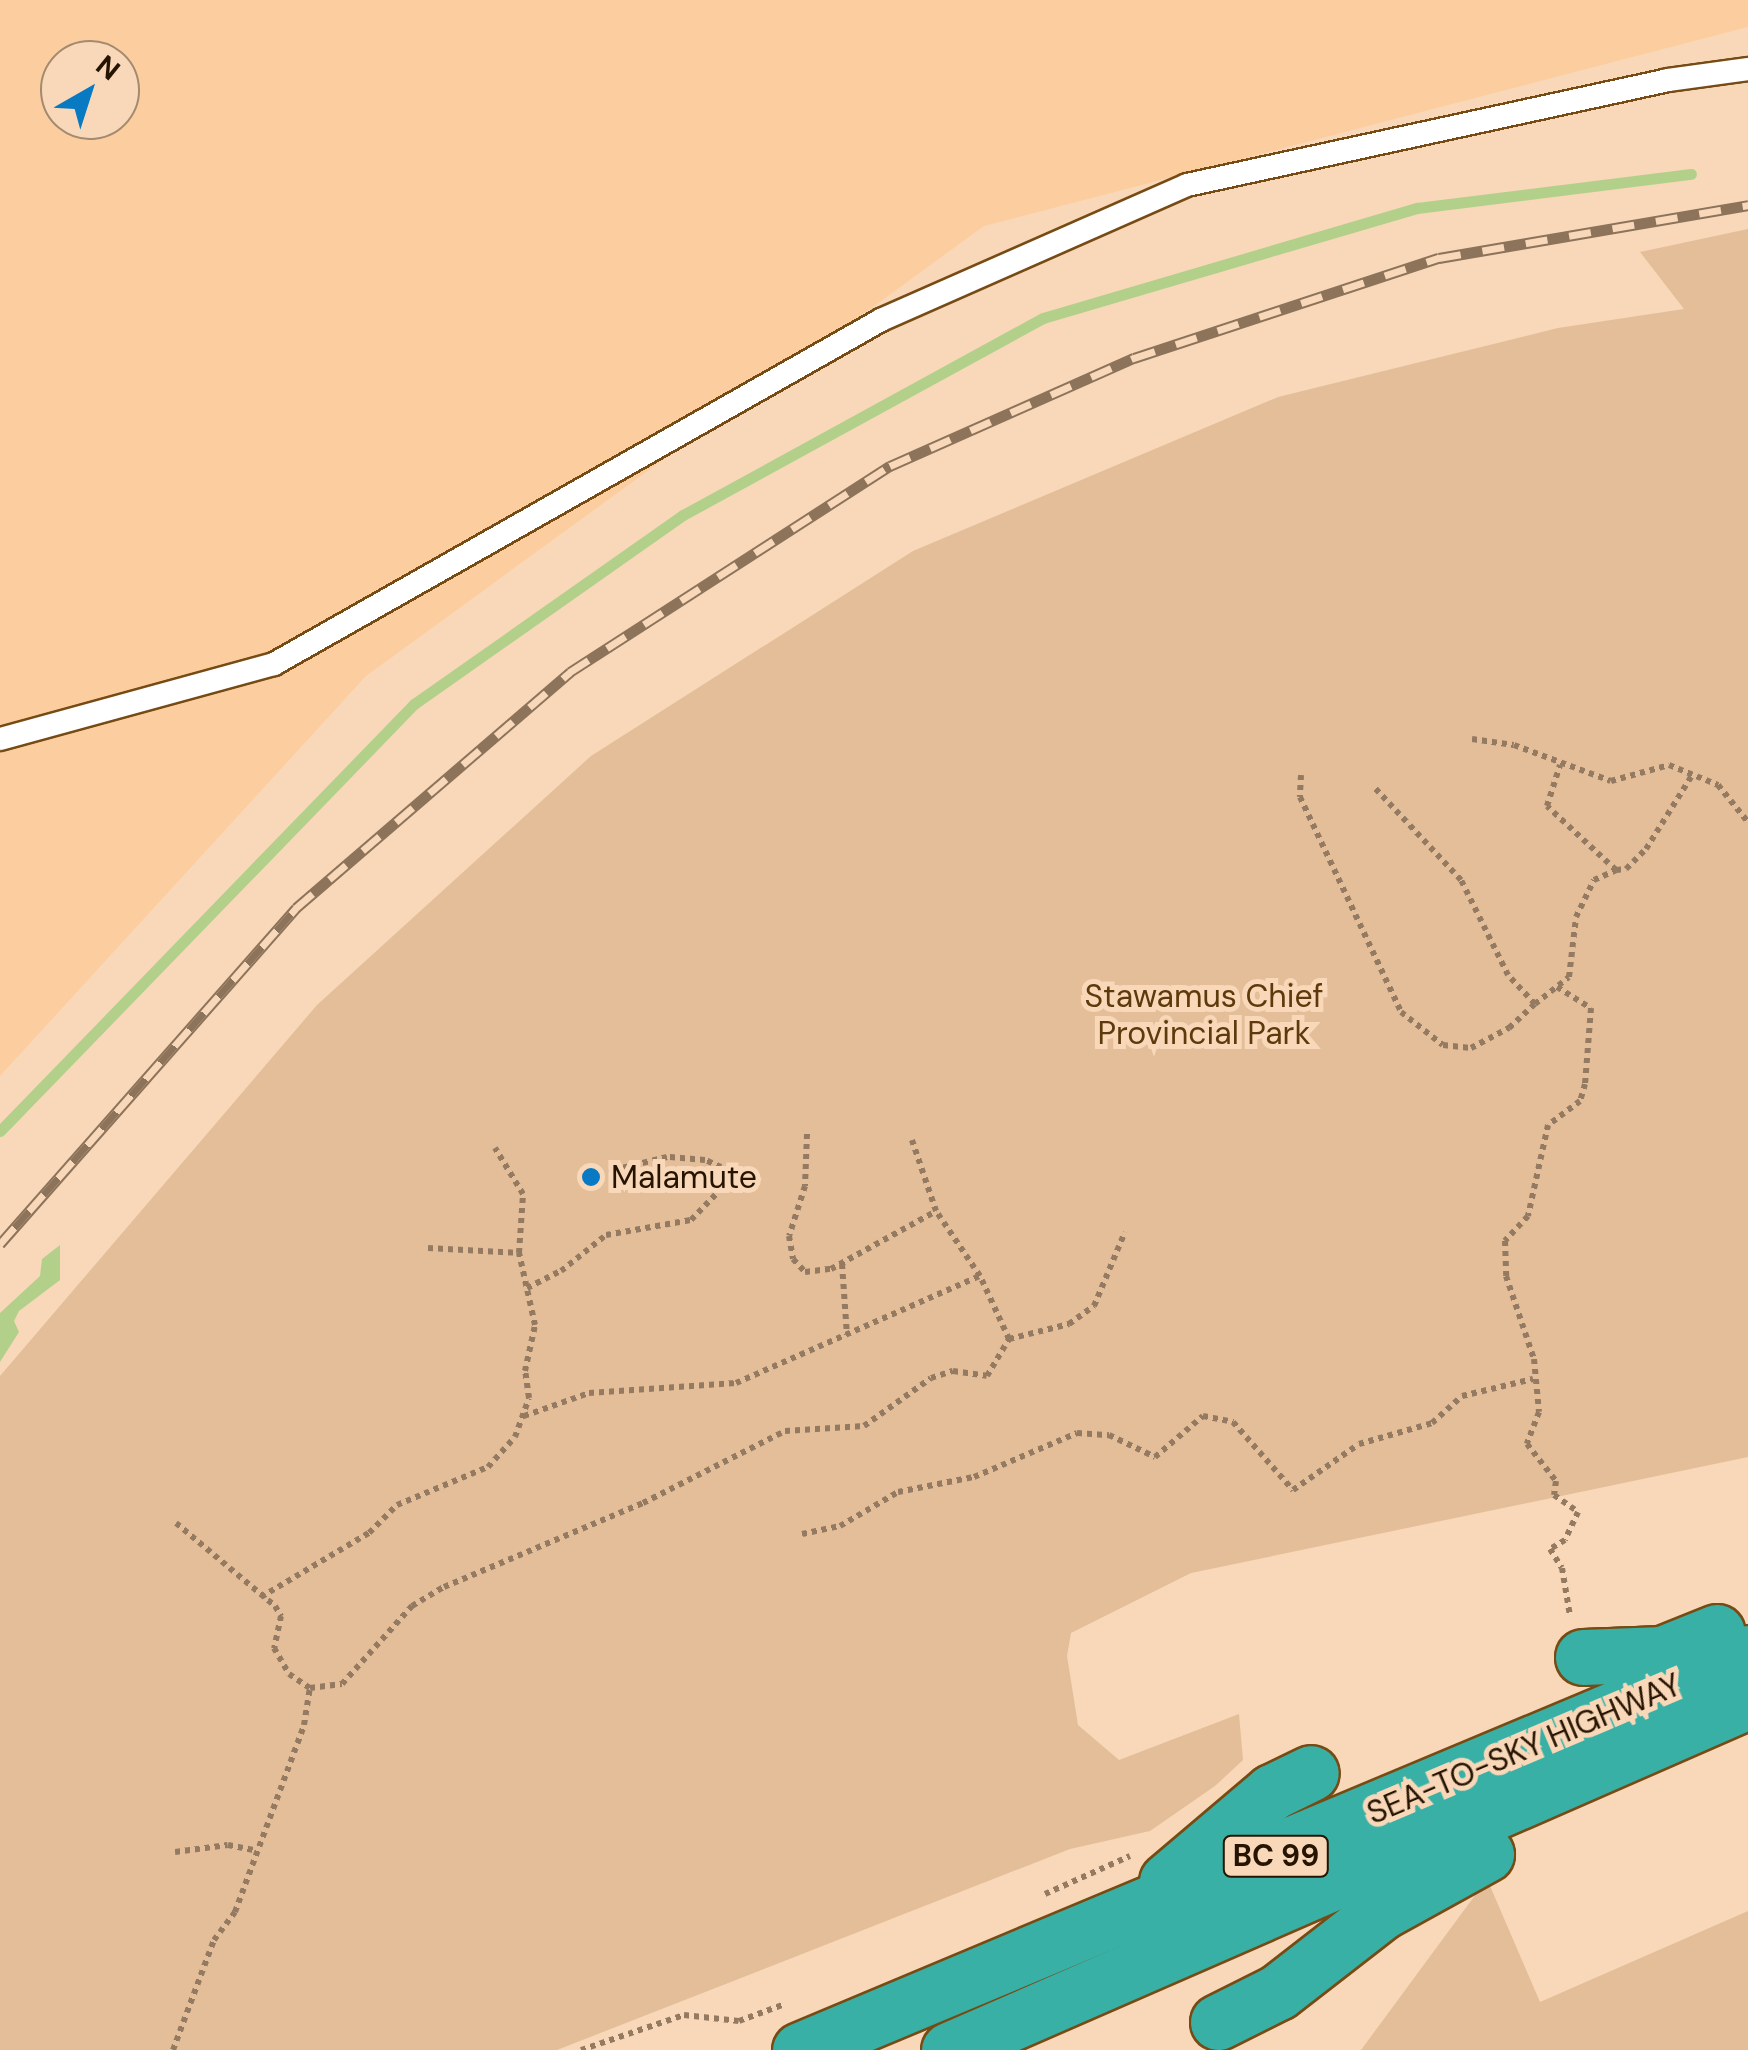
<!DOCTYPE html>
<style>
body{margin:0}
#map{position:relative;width:1748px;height:2050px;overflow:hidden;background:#f8d8b9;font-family:"DM Sans",sans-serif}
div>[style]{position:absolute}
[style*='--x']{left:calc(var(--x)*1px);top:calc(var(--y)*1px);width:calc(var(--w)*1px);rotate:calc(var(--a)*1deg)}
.built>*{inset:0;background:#fcce9f}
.green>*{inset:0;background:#e3be99}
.water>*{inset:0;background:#b3d08a}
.stream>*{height:11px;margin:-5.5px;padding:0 5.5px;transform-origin:5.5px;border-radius:5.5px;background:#b3d08a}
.path>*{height:6px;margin-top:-3px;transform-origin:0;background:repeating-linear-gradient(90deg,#937a61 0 5px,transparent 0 10px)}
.roads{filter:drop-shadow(2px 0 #774b14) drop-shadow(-2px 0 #774b14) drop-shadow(0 2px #774b14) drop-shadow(0 -2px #774b14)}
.lane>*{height:22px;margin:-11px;padding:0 11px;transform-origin:11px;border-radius:11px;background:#fff}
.highway>*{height:55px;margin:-27.5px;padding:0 27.5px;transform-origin:27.5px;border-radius:27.5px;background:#39b0a5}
.rail>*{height:11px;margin-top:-5.5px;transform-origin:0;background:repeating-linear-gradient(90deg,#f8d8b9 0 22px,#8c735a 0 44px);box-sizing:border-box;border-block:2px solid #8c735a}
.dots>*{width:28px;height:28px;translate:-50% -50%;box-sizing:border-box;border:5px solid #f8d8b9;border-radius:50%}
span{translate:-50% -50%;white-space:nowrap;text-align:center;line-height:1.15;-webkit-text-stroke:10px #f8d8b9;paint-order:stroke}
.shield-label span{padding:2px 8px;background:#f8d8b9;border:2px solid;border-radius:8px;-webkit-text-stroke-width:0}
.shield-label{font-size:30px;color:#261401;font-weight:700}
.park-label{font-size:32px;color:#5d390b}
.poi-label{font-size:32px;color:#261401}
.left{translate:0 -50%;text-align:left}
.street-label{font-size:32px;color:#261401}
.north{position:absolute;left:40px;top:40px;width:100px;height:100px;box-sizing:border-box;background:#f8d8b9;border:2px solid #a48a6f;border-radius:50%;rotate:39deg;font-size:28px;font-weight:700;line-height:40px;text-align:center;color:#261401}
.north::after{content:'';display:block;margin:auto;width:35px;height:45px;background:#0879c3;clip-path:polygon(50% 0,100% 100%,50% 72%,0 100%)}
</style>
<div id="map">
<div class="built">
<i style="clip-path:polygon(evenodd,0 0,1748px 0,1748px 27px,984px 226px,366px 676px,0 1076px,0 0,60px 60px,120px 60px,120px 120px,60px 120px,60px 60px)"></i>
</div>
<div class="green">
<i style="clip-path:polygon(1748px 229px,1748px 1457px,1191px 1573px,1071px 1633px,1067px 1656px,1078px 1725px,1119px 1760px,1239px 1714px,1243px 1760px,1215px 1786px,1150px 1831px,1070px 1849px,557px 2050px,0 2050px,0 1376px,317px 1005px,591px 756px,913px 551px,1278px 397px,1558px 328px,1684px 309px,1640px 252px)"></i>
<i style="clip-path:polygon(1487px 1879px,1540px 2002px,1748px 1911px,1748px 2050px,1361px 2050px)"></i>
</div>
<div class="water">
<i style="clip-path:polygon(60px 1245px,60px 1280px,19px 1311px,14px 1321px,19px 1332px,0 1362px,0 1313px,40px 1276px,42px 1259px)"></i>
</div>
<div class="stream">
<i style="--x:0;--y:1131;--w:595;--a:-45.89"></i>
<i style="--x:414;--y:704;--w:329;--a:-35.1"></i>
<i style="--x:683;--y:515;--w:410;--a:-28.7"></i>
<i style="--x:1043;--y:318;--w:390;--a:-16.4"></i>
<i style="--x:1417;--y:208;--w:276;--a:-7.1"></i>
</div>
<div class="path">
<i style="--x:1472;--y:739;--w:42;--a:8.1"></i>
<i style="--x:1514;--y:745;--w:103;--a:20.4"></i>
<i style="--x:1611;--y:781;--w:60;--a:-15.4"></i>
<i style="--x:1669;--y:765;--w:53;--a:22.2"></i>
<i style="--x:1718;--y:785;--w:48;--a:51"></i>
<i style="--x:1301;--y:775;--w:22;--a:93"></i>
<i style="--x:1300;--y:797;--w:238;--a:64.8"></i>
<i style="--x:1401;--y:1012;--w:53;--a:38.2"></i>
<i style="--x:1443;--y:1045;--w:28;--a:6"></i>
<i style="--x:1471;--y:1048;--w:43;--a:-27.8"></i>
<i style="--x:1509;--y:1028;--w:35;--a:-43"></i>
<i style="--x:1535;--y:1004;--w:40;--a:-133"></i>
<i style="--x:1508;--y:975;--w:106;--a:-116.3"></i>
<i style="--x:1461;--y:880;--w:126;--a:-133.1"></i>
<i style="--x:1616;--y:870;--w:10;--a:-6"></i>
<i style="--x:1626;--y:869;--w:28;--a:-45"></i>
<i style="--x:1646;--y:849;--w:85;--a:-58"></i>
<i style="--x:1557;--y:987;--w:40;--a:32"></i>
<i style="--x:1591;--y:1008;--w:76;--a:94.5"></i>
<i style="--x:1585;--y:1084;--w:18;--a:106"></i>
<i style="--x:1580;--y:1101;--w:40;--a:143"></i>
<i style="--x:1548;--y:1125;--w:93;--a:102.4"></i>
<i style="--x:1528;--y:1216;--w:34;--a:133"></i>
<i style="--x:1505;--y:1241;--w:35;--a:88"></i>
<i style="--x:1506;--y:1276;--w:88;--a:71.4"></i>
<i style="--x:1534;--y:1359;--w:53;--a:84.6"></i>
<i style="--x:1539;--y:1412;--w:34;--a:111"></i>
<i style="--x:1527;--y:1444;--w:47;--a:51.9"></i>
<i style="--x:1556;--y:1481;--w:14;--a:98"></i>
<i style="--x:1554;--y:1495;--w:29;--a:35"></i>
<i style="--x:1578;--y:1512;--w:31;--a:115"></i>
<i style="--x:1565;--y:1540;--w:17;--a:149"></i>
<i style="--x:1550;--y:1549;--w:22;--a:58"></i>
<i style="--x:1562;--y:1568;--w:49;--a:80.5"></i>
<i style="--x:1535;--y:1004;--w:43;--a:-38.5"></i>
<i style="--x:1569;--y:977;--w:60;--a:-83.3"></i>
<i style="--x:1576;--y:917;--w:41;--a:-64.1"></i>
<i style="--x:1594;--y:880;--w:24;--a:-24"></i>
<i style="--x:1616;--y:870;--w:94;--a:-137.2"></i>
<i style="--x:1547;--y:806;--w:43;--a:-72.4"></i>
<i style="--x:807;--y:1134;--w:52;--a:92.2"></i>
<i style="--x:805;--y:1186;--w:52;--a:107.7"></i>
<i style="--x:789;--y:1236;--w:23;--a:80"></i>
<i style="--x:793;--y:1259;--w:18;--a:47"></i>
<i style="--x:805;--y:1272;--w:26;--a:-7"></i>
<i style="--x:831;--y:1269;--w:120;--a:-28.9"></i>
<i style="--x:428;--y:1248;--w:91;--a:3.1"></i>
<i style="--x:842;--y:1264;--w:71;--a:86"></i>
<i style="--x:527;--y:1288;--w:38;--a:-27"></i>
<i style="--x:561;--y:1271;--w:58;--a:-38.7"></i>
<i style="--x:606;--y:1235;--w:86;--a:-10"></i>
<i style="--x:691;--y:1220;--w:45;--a:-45.9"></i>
<i style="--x:722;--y:1188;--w:21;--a:-93"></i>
<i style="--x:721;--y:1167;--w:17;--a:-156"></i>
<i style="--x:705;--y:1160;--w:38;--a:-175"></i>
<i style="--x:667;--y:1157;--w:60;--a:166.4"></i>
<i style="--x:1009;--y:1339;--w:62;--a:-14"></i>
<i style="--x:1069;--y:1324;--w:31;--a:-36"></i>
<i style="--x:1094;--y:1306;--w:80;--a:-67.3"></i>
<i style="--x:524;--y:1416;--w:69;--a:-19.5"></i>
<i style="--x:589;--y:1393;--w:147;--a:-3.9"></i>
<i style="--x:736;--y:1383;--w:266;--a:-23.7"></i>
<i style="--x:176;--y:1523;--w:129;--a:40"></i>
<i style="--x:275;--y:1606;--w:12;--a:59"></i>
<i style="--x:281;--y:1616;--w:33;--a:102"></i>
<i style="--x:274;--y:1648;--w:30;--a:60"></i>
<i style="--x:289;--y:1674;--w:25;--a:34"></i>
<i style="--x:310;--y:1688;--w:32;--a:-7"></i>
<i style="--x:342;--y:1684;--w:105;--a:-48.1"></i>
<i style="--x:412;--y:1606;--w:37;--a:-31"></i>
<i style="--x:444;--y:1587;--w:216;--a:-22.9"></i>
<i style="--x:643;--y:1503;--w:159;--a:-26.9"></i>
<i style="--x:785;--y:1431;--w:79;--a:-3.6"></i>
<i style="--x:864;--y:1426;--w:82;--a:-35.6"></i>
<i style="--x:931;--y:1378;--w:23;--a:-18"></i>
<i style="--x:953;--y:1371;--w:34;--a:8"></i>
<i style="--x:987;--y:1376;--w:43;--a:-59.3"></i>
<i style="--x:1009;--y:1339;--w:69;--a:-114.7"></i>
<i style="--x:980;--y:1276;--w:78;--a:-124.1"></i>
<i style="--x:936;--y:1211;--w:75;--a:-108.7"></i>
<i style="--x:802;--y:1534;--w:39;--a:-12"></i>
<i style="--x:840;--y:1526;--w:67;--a:-30.4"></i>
<i style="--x:898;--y:1492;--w:77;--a:-11.2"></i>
<i style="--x:974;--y:1477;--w:112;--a:-23.1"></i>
<i style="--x:1077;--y:1433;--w:32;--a:4"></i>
<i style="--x:1109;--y:1435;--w:51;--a:25.6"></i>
<i style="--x:1155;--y:1457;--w:63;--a:-40.5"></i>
<i style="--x:1203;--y:1416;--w:31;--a:11"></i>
<i style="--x:1233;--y:1422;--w:91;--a:48.6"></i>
<i style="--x:1293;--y:1490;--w:80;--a:-34.9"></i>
<i style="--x:1359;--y:1444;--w:76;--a:-16"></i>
<i style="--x:1432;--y:1423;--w:40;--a:-42"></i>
<i style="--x:1462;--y:1396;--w:73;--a:-13.5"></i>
<i style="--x:261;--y:1597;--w:126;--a:-30.7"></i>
<i style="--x:369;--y:1533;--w:40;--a:-45"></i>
<i style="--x:397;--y:1505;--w:99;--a:-22.7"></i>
<i style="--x:488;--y:1467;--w:40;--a:-48"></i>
<i style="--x:515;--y:1437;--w:41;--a:-70.3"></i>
<i style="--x:529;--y:1398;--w:27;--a:-98"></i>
<i style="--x:525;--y:1371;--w:47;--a:-77.7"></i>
<i style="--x:535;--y:1325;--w:74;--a:-102.5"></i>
<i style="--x:519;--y:1253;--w:59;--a:-86.1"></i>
<i style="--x:523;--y:1194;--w:54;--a:-121.3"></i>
<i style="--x:175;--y:1852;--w:53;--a:-7.5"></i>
<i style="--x:228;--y:1845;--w:26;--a:11"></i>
<i style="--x:1045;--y:1894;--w:93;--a:-24.1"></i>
<i style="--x:173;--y:2050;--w:117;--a:-69.6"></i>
<i style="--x:214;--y:1940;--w:35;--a:-53"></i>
<i style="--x:235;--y:1912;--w:199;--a:-69.7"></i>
<i style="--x:304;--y:1725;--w:37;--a:-81"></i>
<i style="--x:581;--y:2050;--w:109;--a:-18.8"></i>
<i style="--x:684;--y:2015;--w:55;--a:6.2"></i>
<i style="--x:739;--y:2021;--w:49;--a:-20.3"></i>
</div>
<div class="roads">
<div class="lane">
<i style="--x:0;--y:739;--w:284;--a:-15.3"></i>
<i style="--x:274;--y:664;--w:698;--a:-29.54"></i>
<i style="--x:881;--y:320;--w:334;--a:-23.8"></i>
<i style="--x:1187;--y:185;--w:492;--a:-12.3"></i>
<i style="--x:1668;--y:80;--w:81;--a:-7.8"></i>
</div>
<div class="highway">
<i style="--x:1583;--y:1657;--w:79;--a:-2.2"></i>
<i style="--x:1662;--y:1654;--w:59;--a:-21.8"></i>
<i style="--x:1167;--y:1881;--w:138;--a:-40.3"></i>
<i style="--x:1272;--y:1792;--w:43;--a:-26"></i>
<i style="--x:1218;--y:2022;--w:67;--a:-26.6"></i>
<i style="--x:1278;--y:1992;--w:130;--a:-37.8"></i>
<i style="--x:1381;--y:1912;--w:120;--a:-28.9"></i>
<i style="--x:800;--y:2050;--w:1028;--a:-22.72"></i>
<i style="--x:949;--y:2050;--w:872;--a:-23.6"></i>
</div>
</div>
<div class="rail">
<i style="--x:0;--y:1244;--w:448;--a:-48.6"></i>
<i style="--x:296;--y:908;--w:362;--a:-40.7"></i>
<i style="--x:570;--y:672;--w:381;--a:-32.8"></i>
<i style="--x:890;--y:466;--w:267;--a:-23.9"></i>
<i style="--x:1134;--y:358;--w:321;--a:-18.2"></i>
<i style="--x:1439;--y:258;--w:314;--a:-9.7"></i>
</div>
<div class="dots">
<i style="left:591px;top:1177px;background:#0879c3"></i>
</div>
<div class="shield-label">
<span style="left:1276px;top:1856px">BC 99</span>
</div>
<div class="park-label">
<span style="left:1204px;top:1015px">Stawamus Chief<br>Provincial Park</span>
</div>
<div class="poi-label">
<span class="left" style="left:611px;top:1177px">Malamute</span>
</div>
<div class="street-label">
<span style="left:1524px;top:1749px;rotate:-23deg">SEA-TO-SKY HIGHWAY</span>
</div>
<div class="north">N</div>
</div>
